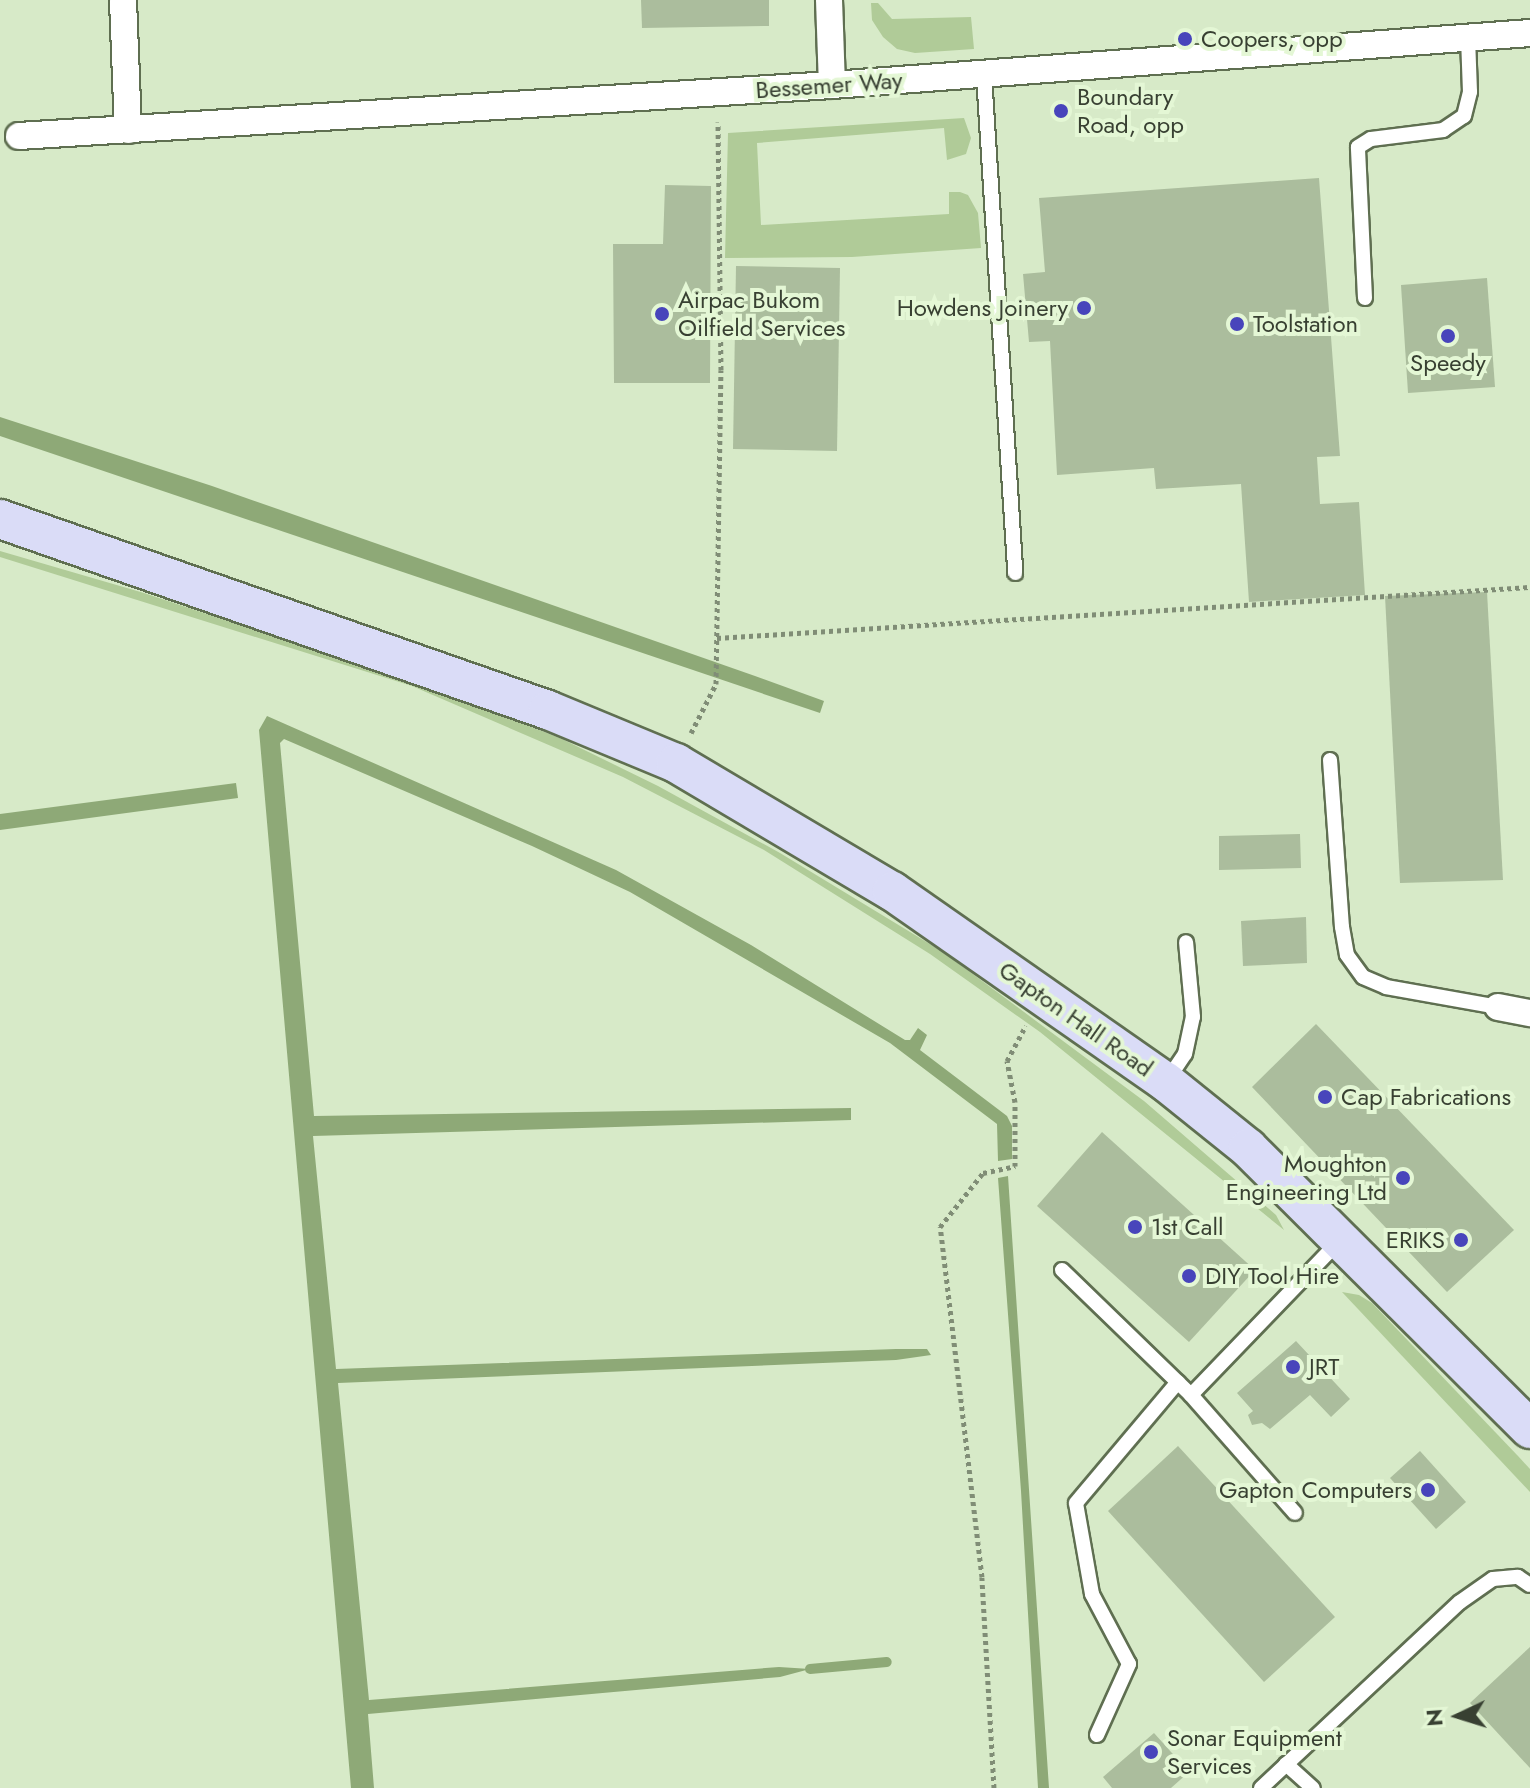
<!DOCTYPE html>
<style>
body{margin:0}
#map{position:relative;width:1530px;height:1788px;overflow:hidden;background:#d7eac8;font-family:Jost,sans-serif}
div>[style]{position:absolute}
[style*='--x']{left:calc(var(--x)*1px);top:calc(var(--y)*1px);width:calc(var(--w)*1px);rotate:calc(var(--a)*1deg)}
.green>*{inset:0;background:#b0cb98}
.water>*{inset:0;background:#8ea977}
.stream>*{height:10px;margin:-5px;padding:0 5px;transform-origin:5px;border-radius:5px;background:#8ea977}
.building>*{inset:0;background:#abbd9d}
.path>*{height:5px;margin-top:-2.5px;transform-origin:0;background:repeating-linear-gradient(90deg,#808d76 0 4px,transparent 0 8px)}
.roads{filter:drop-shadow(2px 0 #5f6f51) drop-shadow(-2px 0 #5f6f51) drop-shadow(0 2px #5f6f51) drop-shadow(0 -2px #5f6f51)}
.lane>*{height:14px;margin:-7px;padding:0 7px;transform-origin:7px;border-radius:7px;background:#fff}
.street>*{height:26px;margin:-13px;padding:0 13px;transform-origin:13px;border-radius:13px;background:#fff}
.secondary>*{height:38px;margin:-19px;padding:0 19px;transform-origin:19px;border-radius:19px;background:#dadcf7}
.dots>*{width:22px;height:22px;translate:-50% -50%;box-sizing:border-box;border:4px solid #e4f7d5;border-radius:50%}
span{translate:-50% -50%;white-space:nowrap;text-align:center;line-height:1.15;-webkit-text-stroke:8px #e4f7d5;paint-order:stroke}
.poi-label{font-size:24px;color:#384032}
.left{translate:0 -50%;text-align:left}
.right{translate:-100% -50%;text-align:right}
.street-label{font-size:24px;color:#384032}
.north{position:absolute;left:1418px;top:1676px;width:80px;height:80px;-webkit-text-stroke:6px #e4f7d5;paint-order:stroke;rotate:266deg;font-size:22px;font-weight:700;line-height:32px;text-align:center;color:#384032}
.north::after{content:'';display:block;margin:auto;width:28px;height:36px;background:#384032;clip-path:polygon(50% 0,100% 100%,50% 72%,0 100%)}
</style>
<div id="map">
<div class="green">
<i style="clip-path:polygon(871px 3px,878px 3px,892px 19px,971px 17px,974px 49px,915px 53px,897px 49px,883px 37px,872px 20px)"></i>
<i style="clip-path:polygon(964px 118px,971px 138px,966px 154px,947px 160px,944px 128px,757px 143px,761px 225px,949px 214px,949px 192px,960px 192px,968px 195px,978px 213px,981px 248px,852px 257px,725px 258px,728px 133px)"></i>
<i style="clip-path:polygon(0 551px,144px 593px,300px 645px,373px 664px,562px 739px,658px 786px,780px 853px,943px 952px,1144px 1101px,1276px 1215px,1284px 1230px,1040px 1032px,930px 954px,764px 850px,623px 777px,412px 686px,0 557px)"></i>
<i style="clip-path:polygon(1342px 1292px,1359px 1295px,1372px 1303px,1518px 1456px,1530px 1469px,1530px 1492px)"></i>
</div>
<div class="water">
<i style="clip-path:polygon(0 417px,212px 486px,755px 676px,824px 701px,820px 713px,0 436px)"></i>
<i style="clip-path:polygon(267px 716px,616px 870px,751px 945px,905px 1040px,910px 1040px,918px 1028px,927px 1035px,920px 1050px,1007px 1116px,1012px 1126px,1012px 1159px,998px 1161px,997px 1124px,890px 1043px,630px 892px,532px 846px,284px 739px,280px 743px,314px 1116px,851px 1108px,851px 1120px,313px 1136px,336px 1369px,896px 1349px,927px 1349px,931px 1355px,896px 1360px,338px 1383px,369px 1700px,779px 1667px,810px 1669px,780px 1677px,368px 1714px,374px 1788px,351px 1788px,259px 730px)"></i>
<i style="clip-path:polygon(236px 783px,238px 798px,0 830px,0 814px)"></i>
<i style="clip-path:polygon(1008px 1176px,1049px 1788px,1038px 1788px,1021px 1491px,998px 1178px)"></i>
</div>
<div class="stream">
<i style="--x:810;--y:1669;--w:77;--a:-5.2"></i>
</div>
<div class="building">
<i style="clip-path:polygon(641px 0,769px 0,769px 26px,642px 28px)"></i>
<i style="clip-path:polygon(1319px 178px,1340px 456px,1317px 457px,1320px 504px,1359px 502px,1365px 595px,1249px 602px,1241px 484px,1156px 489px,1154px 468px,1057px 475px,1050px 341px,1029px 342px,1023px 274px,1045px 272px,1039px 198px)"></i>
<i style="clip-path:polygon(665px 185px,711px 186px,710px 383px,614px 383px,613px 244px,663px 244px)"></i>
<i style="clip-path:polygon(736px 266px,840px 268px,837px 451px,733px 449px)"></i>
<i style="clip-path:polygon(1487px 278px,1495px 387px,1408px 393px,1401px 285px)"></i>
<i style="clip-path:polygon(1487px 592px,1503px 880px,1400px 883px,1385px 596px)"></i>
<i style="clip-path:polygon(1300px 834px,1301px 868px,1219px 870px,1219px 836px)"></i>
<i style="clip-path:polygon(1306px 917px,1307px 963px,1243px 966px,1241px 921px)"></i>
<i style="clip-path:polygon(1316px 1024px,1514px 1230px,1447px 1292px,1252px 1087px)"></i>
<i style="clip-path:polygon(1102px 1132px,1255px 1270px,1189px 1342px,1037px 1206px)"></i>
<i style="clip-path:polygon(1296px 1341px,1350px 1399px,1331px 1417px,1310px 1395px,1270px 1429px,1262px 1423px,1252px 1425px,1248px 1415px,1253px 1411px,1237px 1393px)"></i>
<i style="clip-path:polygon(1178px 1446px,1335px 1617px,1264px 1682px,1108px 1511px)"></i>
<i style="clip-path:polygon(1420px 1451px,1466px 1502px,1436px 1529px,1390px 1478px)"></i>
<i style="clip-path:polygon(1530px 1647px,1530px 1768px,1470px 1703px)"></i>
<i style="clip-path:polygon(1154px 1733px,1189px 1772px,1171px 1788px,1112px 1788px,1103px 1777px)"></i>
</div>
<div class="path">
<i style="--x:717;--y:638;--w:815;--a:-3.59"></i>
<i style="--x:691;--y:733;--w:55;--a:-63"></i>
<i style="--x:716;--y:684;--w:314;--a:-89.1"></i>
<i style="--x:721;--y:370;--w:248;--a:-90.7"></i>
<i style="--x:994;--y:1788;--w:211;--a:-93.3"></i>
<i style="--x:982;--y:1577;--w:353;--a:-96.8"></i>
<i style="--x:940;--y:1227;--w:69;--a:-51.5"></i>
<i style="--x:983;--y:1173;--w:33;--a:-12"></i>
<i style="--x:1015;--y:1166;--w:64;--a:-90"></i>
<i style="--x:1015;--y:1102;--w:42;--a:-101"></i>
<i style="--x:1007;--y:1061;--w:40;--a:-62"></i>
</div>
<div class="roads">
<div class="lane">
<i style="--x:984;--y:75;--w:499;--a:86.4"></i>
<i style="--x:1365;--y:298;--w:151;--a:-92.7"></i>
<i style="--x:1358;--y:147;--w:15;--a:-32"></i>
<i style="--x:1371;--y:139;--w:73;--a:-7.1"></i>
<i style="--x:1443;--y:130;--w:25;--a:-34"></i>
<i style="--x:1464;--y:116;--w:25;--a:-76"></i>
<i style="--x:1470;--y:92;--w:54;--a:-92.1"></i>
<i style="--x:1330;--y:760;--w:167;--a:85.9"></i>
<i style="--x:1342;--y:927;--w:28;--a:80"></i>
<i style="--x:1347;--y:955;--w:27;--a:54"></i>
<i style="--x:1363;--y:977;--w:25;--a:23"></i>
<i style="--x:1386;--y:987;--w:114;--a:10.1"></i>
<i style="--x:1168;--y:1079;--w:30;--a:-56"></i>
<i style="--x:1185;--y:1054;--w:38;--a:-78"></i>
<i style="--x:1193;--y:1017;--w:75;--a:-95.3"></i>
<i style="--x:1062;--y:1270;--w:180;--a:44.1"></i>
<i style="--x:1191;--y:1395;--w:215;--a:-46.1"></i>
<i style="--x:1191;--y:1395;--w:157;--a:48.6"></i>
<i style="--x:1097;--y:1735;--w:78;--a:-65.7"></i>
<i style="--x:1129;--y:1664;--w:79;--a:-117.9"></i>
<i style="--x:1092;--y:1594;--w:92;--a:-100"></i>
<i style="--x:1076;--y:1503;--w:158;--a:-49.9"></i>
<i style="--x:1286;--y:1764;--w:36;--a:42"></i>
<i style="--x:1261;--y:1788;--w:272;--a:-43.1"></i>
<i style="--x:1460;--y:1602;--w:40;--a:-34.9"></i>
<i style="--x:1493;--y:1579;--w:25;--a:-5"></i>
<i style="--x:1518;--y:1577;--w:14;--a:34"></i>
</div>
<div class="street">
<i style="--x:123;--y:0;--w:130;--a:87.8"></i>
<i style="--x:829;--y:0;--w:85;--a:88"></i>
<i style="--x:19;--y:136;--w:815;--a:-3.59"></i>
<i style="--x:832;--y:85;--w:700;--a:-4.26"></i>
<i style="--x:1498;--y:1007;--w:33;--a:11"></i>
</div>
<div class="secondary">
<i style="--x:0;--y:519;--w:580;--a:19.22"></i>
<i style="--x:548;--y:710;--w:139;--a:22.5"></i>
<i style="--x:676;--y:763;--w:251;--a:30.7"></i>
<i style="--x:892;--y:891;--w:334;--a:34.9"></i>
<i style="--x:1166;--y:1082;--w:105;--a:38.8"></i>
<i style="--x:1248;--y:1148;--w:398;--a:44.9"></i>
</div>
</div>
<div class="dots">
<i style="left:1185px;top:39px;background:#4845bb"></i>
<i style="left:1061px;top:111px;background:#4845bb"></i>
<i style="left:1084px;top:308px;background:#4845bb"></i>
<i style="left:662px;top:314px;background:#4845bb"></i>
<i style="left:1237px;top:324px;background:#4845bb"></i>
<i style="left:1448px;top:336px;background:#4845bb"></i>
<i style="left:1325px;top:1097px;background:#4845bb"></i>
<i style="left:1403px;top:1178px;background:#4845bb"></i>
<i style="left:1135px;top:1227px;background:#4845bb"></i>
<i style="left:1461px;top:1240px;background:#4845bb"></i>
<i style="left:1189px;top:1276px;background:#4845bb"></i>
<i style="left:1293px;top:1367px;background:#4845bb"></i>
<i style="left:1428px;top:1490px;background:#4845bb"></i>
<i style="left:1151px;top:1752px;background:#4845bb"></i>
</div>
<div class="poi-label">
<span class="left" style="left:1201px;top:39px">Coopers, opp</span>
<span class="left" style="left:1077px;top:111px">Boundary<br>Road, opp</span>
<span class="left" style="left:678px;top:314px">Airpac Bukom<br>Oilfield Services</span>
<span class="right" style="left:1068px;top:308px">Howdens Joinery</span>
<span class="left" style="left:1253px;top:324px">Toolstation</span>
<span style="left:1448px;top:363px">Speedy</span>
<span class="left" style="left:1341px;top:1097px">Cap Fabrications</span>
<span class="right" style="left:1387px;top:1178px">Moughton<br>Engineering Ltd</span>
<span class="left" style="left:1151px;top:1227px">1st Call</span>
<span class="right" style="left:1445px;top:1240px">ERIKS</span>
<span class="left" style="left:1205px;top:1276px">DIY Tool Hire</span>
<span class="left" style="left:1309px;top:1367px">JRT</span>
<span class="right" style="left:1412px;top:1490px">Gapton Computers</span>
<span class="left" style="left:1167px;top:1752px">Sonar Equipment<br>Services</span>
</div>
<div class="street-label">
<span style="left:829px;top:85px;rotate:-4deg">Bessemer Way</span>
<span style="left:1076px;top:1019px;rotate:35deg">Gapton Hall Road</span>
</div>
<div class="north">N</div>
</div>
